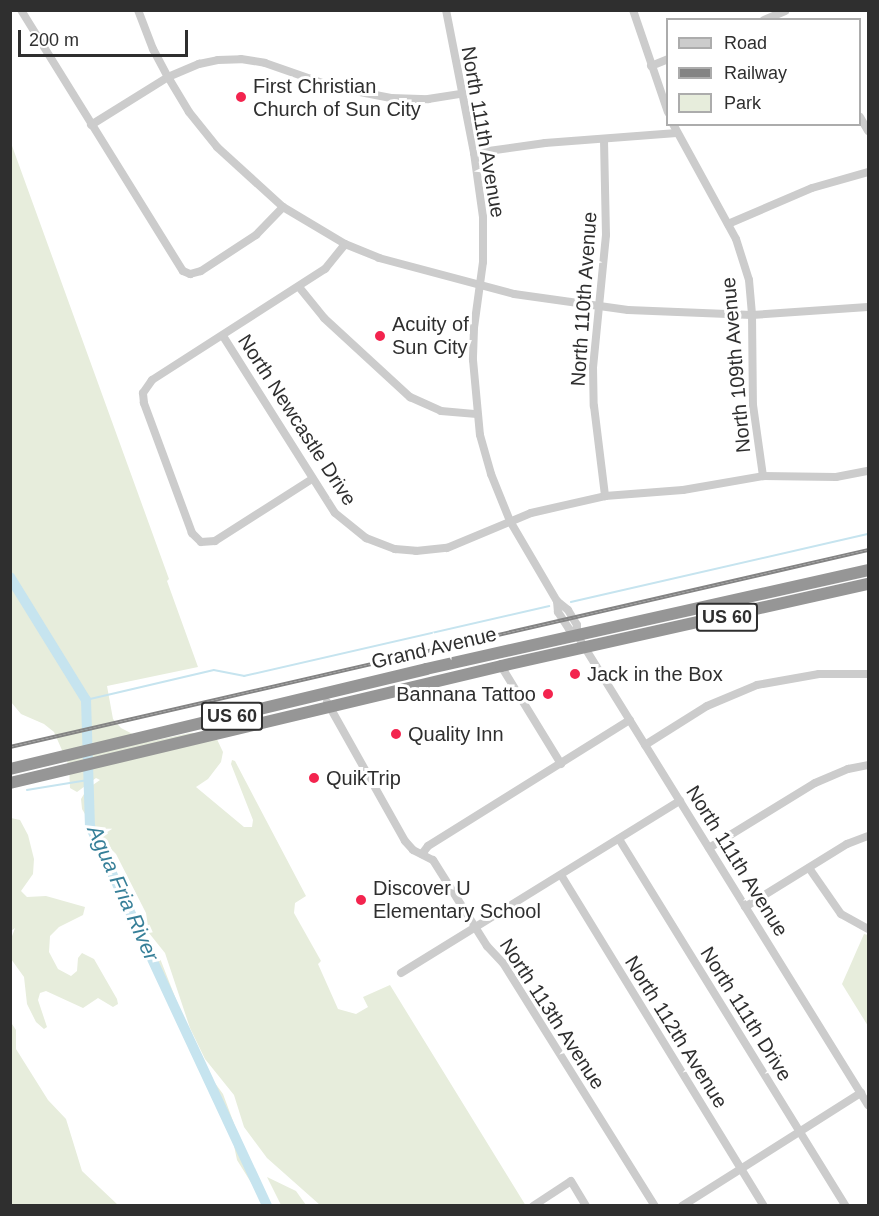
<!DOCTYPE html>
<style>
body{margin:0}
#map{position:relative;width:879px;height:1216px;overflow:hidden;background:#fff;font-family:Helvetica,sans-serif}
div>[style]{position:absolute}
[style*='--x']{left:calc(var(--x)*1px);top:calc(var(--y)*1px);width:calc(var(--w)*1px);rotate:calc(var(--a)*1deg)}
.green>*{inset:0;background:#e7eddc}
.stream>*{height:1.5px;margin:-0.75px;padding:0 0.75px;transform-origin:0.75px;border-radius:0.75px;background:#c6e4ef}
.river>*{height:10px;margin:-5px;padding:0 5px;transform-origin:5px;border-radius:5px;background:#c6e4ef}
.minor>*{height:8px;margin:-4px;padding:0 4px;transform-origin:4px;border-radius:4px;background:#ccc}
.highway>*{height:12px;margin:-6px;padding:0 6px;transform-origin:6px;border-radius:6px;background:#969696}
.rail>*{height:4px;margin-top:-2px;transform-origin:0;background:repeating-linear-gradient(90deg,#fff 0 4.5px,#848484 0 9px);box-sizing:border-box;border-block:2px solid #848484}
.dots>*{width:16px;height:16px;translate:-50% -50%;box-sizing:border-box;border:3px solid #fff;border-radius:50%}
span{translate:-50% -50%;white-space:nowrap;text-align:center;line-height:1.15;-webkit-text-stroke:6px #fff;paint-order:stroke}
.shield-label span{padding:2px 4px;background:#fff;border:2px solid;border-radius:4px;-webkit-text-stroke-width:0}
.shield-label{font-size:18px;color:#2f2f2f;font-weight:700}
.poi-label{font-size:20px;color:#2f2f2f}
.left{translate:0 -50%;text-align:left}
.right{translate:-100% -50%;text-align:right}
.street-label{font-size:20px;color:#2f2f2f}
.water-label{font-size:21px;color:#367f98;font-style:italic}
.frame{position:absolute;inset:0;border:12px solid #2f2f2f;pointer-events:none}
.legend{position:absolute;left:666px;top:18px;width:195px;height:108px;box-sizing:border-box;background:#fff;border:2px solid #acacac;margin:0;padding:8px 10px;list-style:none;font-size:18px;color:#2f2f2f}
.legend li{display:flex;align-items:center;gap:12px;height:30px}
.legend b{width:30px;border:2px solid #acacac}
.scale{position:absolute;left:18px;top:30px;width:170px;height:27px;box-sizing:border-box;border:3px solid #2f2f2f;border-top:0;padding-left:8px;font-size:18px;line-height:21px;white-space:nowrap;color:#2f2f2f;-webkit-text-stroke:4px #fff;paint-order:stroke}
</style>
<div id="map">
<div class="green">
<i style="clip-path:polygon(11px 143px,169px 579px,167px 581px,198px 667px,107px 686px,113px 719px,121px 728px,148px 742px,190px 733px,214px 733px,223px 752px,221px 762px,208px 779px,196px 787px,244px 827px,252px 827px,253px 820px,231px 764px,232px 760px,235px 761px,306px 896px,295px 903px,294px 913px,321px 961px,318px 964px,338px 1009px,356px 1014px,368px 1007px,363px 997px,390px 985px,526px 1206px,320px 1205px,267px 1158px,244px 1127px,234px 1095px,205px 1059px,190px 1028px,165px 953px,149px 933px,146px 913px,116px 854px,98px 836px,82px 809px,81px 799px,87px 789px,100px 780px,96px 778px,77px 792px,70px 788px,69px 766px,54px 732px,44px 724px,21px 714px,11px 702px)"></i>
<i style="clip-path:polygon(11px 818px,20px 820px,28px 835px,34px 859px,33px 874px,21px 891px,27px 897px,46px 896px,85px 907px,83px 915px,59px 927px,50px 936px,49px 952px,58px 969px,71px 976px,77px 971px,78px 958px,82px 953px,94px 959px,117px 999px,118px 1004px,113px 1007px,98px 998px,83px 1008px,46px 991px,40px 993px,38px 1000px,47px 1027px,44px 1029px,36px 1022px,27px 1004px,24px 977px,11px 959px,11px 939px,15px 928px,11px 931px)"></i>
<i style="clip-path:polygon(96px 842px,106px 856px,138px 918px,145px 939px,161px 961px,186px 1025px,178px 1016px,156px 966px,105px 870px)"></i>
<i style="clip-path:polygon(864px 934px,868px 935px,868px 1026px,842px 984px)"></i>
<i style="clip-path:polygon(10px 1021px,16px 1030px,16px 1049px,48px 1100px,66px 1119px,82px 1171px,118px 1205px,11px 1205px)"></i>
<i style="clip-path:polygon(201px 1064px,223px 1094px,239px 1137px,271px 1205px,265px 1205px,237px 1160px,232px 1136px,222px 1116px,216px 1092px)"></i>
<i style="clip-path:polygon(267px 1177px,296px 1191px,306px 1205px,281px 1205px)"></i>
</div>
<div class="stream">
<i style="--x:571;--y:602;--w:305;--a:-12.9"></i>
<i style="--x:86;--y:700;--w:131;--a:-13.2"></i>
<i style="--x:214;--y:670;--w:31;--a:11"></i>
<i style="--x:244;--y:676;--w:313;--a:-12.9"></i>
<i style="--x:27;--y:790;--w:63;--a:-9.2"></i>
</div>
<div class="river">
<i style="--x:10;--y:577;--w:145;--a:58.3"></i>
<i style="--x:86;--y:700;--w:126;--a:88.2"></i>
<i style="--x:90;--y:826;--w:419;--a:65"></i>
</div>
<div class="minor">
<i style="--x:21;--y:10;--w:307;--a:58.2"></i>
<i style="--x:183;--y:271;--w:8;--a:23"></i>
<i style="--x:190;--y:274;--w:11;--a:-15"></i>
<i style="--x:201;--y:271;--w:66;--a:-33.2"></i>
<i style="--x:256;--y:235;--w:39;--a:-46"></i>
<i style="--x:138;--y:10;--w:42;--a:69"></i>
<i style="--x:153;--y:49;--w:32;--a:62"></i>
<i style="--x:168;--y:77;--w:41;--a:59"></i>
<i style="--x:189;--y:112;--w:45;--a:51.3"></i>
<i style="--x:217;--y:147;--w:89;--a:42.3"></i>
<i style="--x:283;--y:207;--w:72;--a:30.8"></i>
<i style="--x:345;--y:244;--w:37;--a:22"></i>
<i style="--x:379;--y:258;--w:140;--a:14.9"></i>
<i style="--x:514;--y:294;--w:115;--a:8"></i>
<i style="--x:628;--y:310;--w:124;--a:2.3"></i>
<i style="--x:752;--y:315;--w:116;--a:-3.9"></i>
<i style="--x:446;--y:10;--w:146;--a:78.9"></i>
<i style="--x:474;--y:153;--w:65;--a:82"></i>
<i style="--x:483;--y:217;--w:45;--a:90"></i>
<i style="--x:483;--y:262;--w:67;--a:97.8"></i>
<i style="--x:474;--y:328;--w:32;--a:92"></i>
<i style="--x:473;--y:360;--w:75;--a:84.7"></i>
<i style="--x:480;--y:435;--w:41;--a:74.2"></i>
<i style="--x:491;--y:474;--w:51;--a:68"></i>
<i style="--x:510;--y:521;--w:93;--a:59.6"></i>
<i style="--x:557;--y:601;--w:14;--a:39"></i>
<i style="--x:568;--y:610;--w:17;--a:59"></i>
<i style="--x:577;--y:625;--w:10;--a:90"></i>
<i style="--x:633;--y:10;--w:108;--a:71.1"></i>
<i style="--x:764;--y:20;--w:23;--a:-23"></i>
<i style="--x:651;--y:66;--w:18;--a:-22"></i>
<i style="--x:860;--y:117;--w:16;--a:60"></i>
<i style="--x:673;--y:124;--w:131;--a:61.3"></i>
<i style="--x:736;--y:239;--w:43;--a:72.4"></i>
<i style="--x:749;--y:280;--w:35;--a:85"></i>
<i style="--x:752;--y:315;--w:90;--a:89.4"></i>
<i style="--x:753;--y:405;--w:72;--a:82"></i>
<i style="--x:91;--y:125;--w:91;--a:-31.9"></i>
<i style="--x:168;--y:77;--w:34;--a:-23"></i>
<i style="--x:199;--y:64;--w:19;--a:-12"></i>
<i style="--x:218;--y:60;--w:23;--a:-2"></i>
<i style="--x:241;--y:59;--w:24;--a:9"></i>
<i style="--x:265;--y:63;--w:73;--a:19.2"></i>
<i style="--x:334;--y:87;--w:58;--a:10.9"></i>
<i style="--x:391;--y:98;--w:37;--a:2"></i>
<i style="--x:428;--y:99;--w:33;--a:-9"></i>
<i style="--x:604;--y:140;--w:95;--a:88.8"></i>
<i style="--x:606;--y:235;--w:133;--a:95.6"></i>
<i style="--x:593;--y:367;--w:39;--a:89"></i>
<i style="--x:594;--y:406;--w:91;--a:83"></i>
<i style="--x:474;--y:153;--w:72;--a:-8"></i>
<i style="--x:545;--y:143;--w:132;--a:-4.3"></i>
<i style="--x:728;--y:224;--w:91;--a:-23.2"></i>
<i style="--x:812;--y:188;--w:58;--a:-15.9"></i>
<i style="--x:299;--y:287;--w:40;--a:51"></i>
<i style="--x:324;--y:318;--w:117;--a:42.6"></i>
<i style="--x:410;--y:397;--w:34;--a:24"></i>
<i style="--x:441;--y:411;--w:36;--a:5"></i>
<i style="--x:223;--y:336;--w:209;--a:57.7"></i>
<i style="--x:335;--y:513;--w:40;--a:39"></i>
<i style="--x:366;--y:538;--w:31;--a:21"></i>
<i style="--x:395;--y:549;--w:21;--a:5"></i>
<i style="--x:416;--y:551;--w:31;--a:-6"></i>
<i style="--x:447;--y:548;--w:91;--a:-22.6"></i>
<i style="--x:531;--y:513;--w:76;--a:-12.9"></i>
<i style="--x:605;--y:496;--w:78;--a:-4.4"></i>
<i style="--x:683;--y:490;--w:81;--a:-9.9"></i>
<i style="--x:763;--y:476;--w:73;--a:0.8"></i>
<i style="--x:836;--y:477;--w:33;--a:-11"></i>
<i style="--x:312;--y:479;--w:115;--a:147.4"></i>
<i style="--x:215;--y:541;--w:14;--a:176"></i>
<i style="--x:201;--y:542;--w:13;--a:-135"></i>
<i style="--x:192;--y:533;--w:139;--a:-110.3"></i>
<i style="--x:144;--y:403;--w:10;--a:-96"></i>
<i style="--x:143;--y:393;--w:16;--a:-55"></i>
<i style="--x:152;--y:380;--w:206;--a:-32.7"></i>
<i style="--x:325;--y:269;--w:32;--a:-51"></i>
<i style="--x:557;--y:601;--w:11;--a:85"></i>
<i style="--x:558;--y:612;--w:20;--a:57"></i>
<i style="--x:569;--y:629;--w:10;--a:37"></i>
<i style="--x:577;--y:635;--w:553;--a:58.24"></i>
<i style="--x:501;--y:666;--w:115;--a:58.5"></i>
<i style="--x:327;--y:702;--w:159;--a:60.7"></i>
<i style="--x:405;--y:841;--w:12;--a:48"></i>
<i style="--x:413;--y:850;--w:22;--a:27"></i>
<i style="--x:433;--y:860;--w:102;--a:57.9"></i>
<i style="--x:487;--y:946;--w:23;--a:47"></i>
<i style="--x:503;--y:963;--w:287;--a:58"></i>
<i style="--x:645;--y:745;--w:73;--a:-32.2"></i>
<i style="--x:707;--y:706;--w:54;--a:-22.8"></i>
<i style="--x:757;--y:685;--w:63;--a:-10.1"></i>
<i style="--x:819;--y:674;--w:49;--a:0"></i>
<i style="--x:619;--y:839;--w:432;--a:58.3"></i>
<i style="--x:709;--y:848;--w:124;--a:-31.5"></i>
<i style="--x:815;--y:783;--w:36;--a:-23"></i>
<i style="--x:848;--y:769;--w:20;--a:-11"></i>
<i style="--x:422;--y:854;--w:10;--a:-53"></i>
<i style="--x:428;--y:846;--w:238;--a:-32"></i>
<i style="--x:809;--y:868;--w:56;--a:55.2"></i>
<i style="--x:841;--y:914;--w:31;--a:29"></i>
<i style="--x:561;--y:875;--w:388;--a:58.5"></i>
<i style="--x:745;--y:907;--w:120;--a:-31.7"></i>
<i style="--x:847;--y:844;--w:22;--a:-21"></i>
<i style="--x:401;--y:973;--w:328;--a:-31.7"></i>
<i style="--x:533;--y:1206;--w:45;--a:-33.3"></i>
<i style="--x:571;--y:1181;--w:29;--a:59"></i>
<i style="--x:682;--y:1206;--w:212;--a:-32.3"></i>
</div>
<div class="highway">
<i style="--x:10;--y:769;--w:428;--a:-13.5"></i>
<i style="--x:426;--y:669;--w:453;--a:-12.6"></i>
<i style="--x:10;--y:783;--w:505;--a:-13.4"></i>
<i style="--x:501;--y:666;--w:376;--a:-12.6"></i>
</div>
<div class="rail">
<i style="--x:10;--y:747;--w:880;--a:-12.93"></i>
</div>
<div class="dots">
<i style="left:241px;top:97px;background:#f3244e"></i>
<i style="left:380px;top:336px;background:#f3244e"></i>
<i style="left:575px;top:674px;background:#f3244e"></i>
<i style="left:548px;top:694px;background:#f3244e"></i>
<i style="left:396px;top:734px;background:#f3244e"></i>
<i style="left:314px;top:778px;background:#f3244e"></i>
<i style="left:361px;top:900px;background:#f3244e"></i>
</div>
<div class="shield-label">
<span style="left:727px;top:617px">US 60</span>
<span style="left:232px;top:716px">US 60</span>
</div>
<div class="poi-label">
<span class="left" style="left:253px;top:98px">First Christian<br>Church of Sun City</span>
<span class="left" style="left:392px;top:336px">Acuity of<br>Sun City</span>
<span class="left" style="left:587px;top:674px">Jack in the Box</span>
<span class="right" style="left:536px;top:694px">Bannana Tattoo</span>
<span class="left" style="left:408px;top:734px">Quality Inn</span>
<span class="left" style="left:326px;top:778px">QuikTrip</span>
<span class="left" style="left:373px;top:900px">Discover U<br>Elementary School</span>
</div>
<div class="street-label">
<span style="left:483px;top:132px;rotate:80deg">North 111th Avenue</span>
<span style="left:584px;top:299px;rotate:-86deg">North 110th Avenue</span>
<span style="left:736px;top:365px;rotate:-95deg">North 109th Avenue</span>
<span style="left:297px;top:420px;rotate:57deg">North Newcastle Drive</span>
<span style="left:434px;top:648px;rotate:-13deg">Grand Avenue</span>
<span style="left:737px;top:861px;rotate:58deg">North 111th Avenue</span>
<span style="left:552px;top:1014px;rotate:57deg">North 113th Avenue</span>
<span style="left:746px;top:1014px;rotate:58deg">North 111th Drive</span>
<span style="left:676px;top:1032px;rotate:58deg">North 112th Avenue</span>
</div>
<div class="water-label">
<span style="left:123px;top:893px;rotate:66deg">Agua Fria River</span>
</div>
<div class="frame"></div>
<ul class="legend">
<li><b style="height:8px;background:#ccc"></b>Road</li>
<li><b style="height:8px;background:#848484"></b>Railway</li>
<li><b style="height:16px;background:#e7eddc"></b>Park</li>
</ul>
<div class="scale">200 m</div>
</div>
